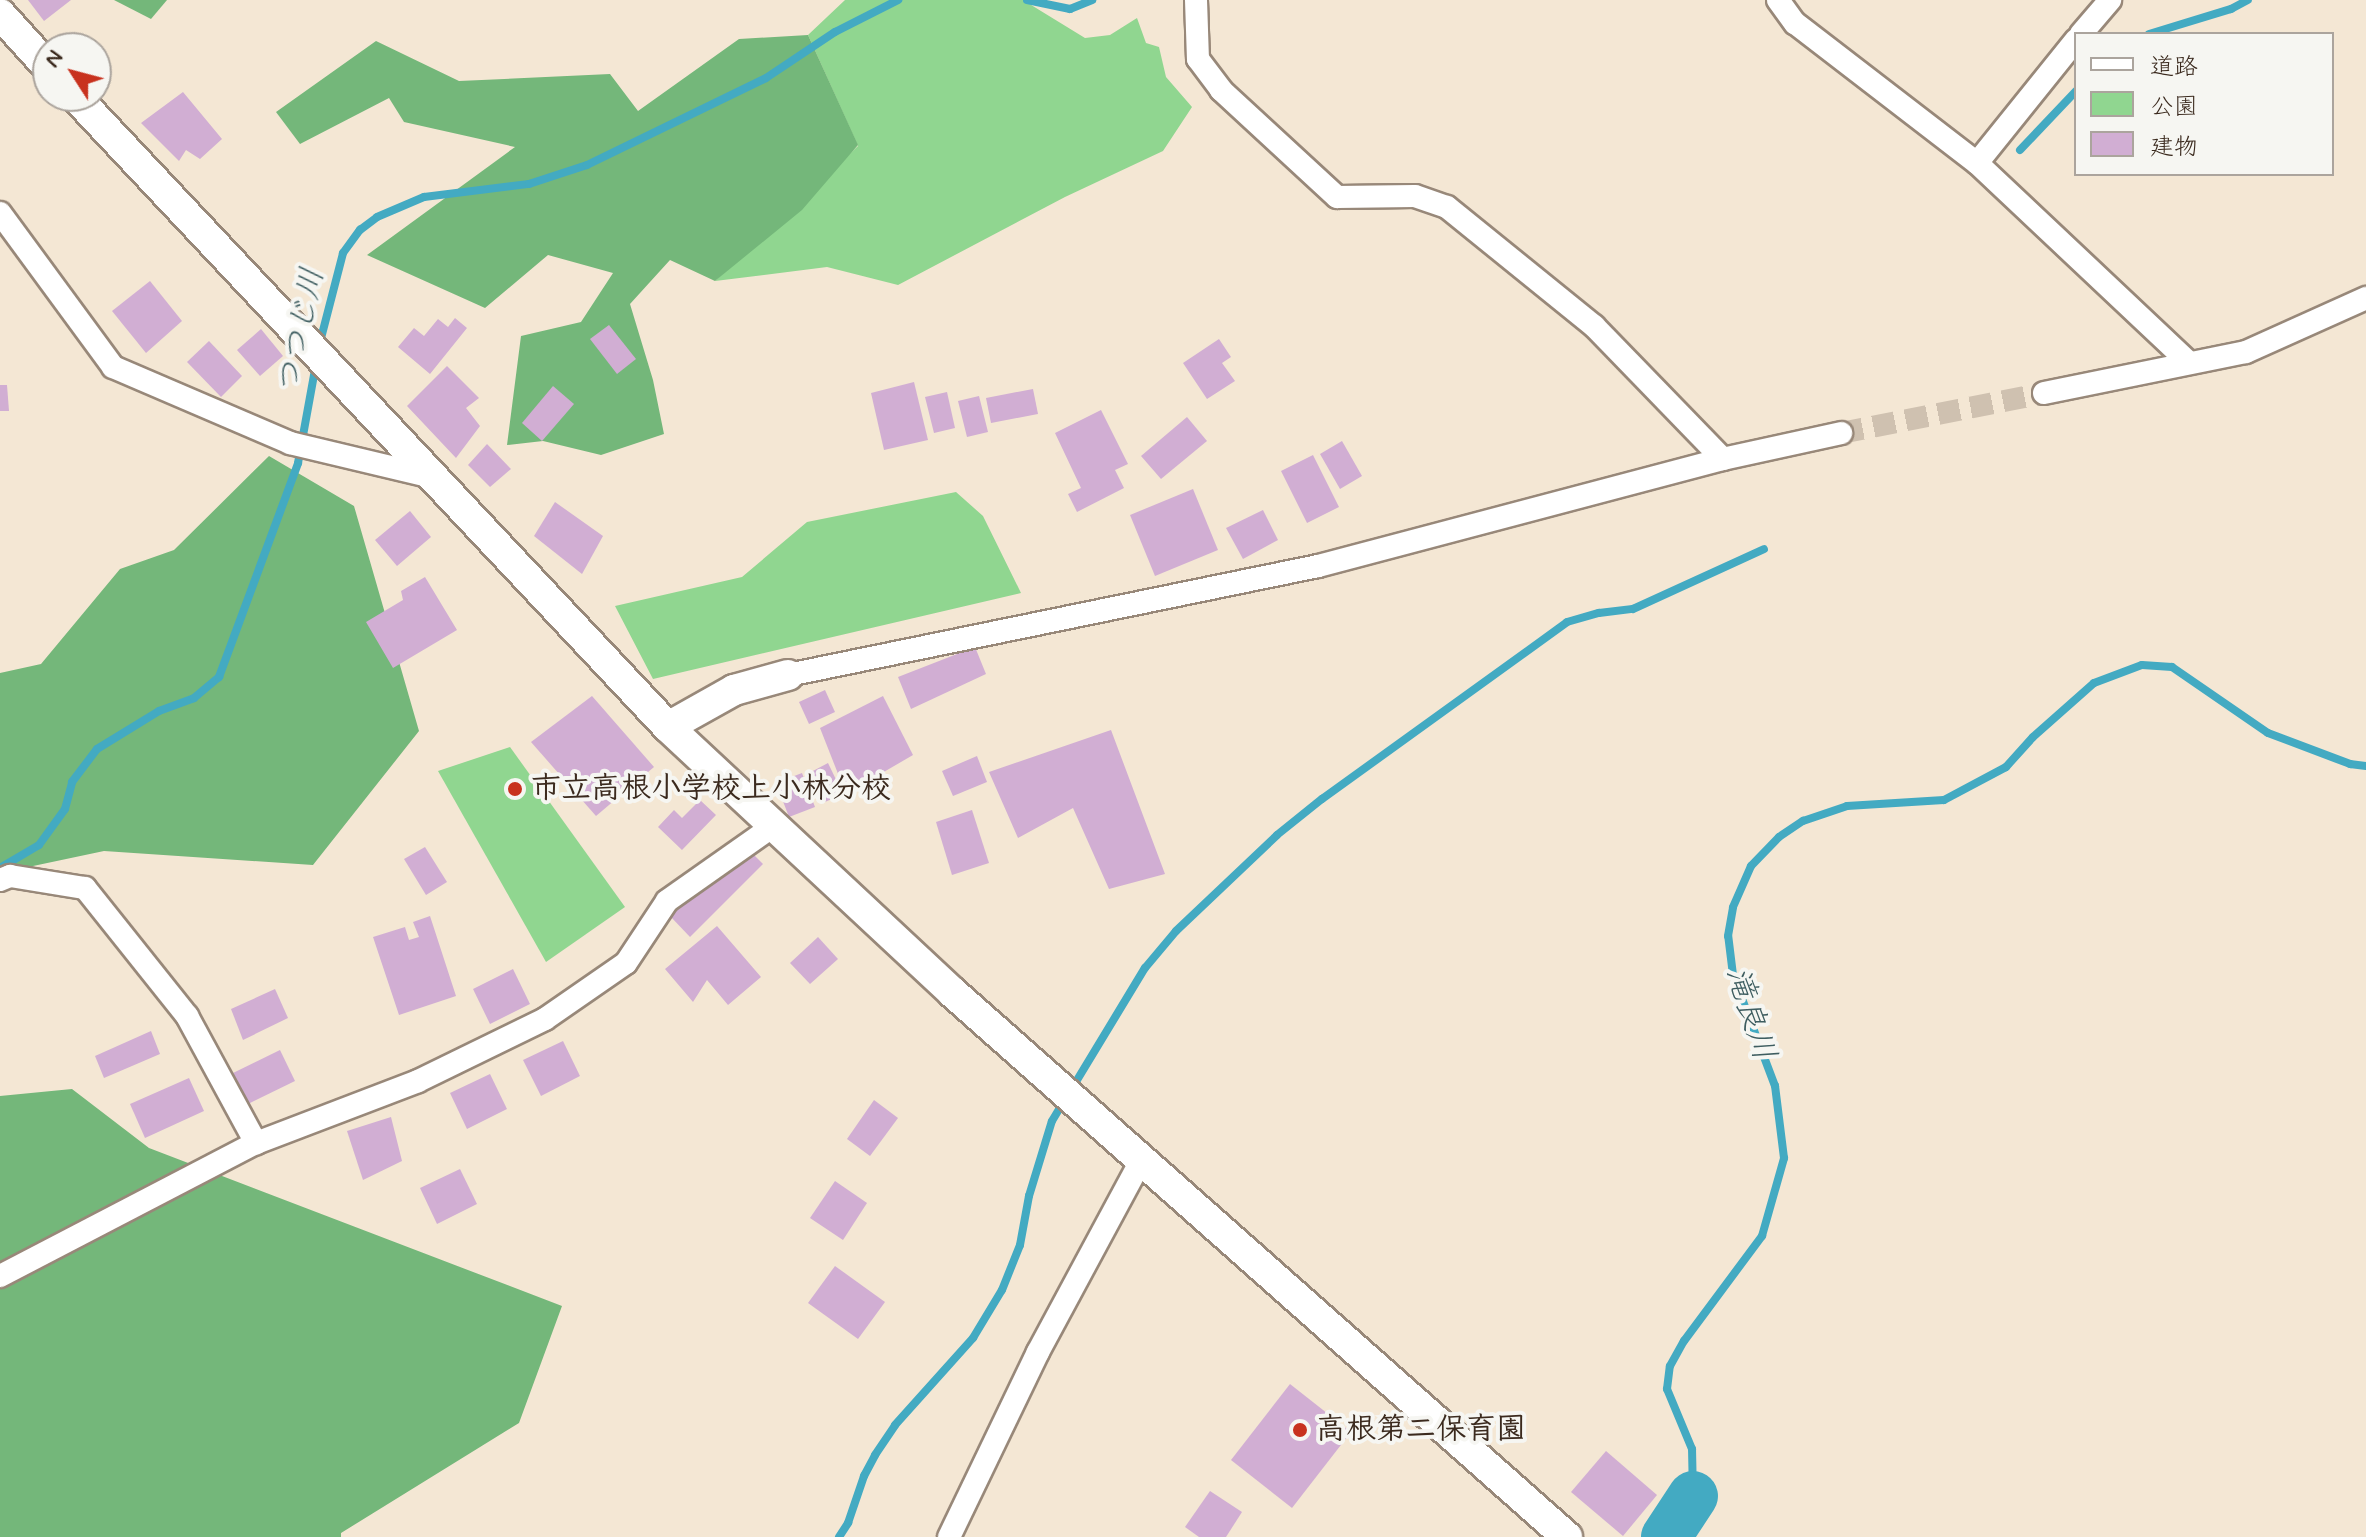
<!DOCTYPE html>
<meta charset="utf-8">
<style>
body{margin:0}
#map{position:relative;width:2366px;height:1537px;overflow:hidden;background:#f4e7d4;font-family:Mynerve,"Klee One",sans-serif}
div>[style]{position:absolute}
[style*='--x']{left:calc(var(--x)*1px);top:calc(var(--y)*1px);width:calc(var(--w)*1px);rotate:calc(var(--a)*1deg)}
.green>*{inset:0;background:#90d690}
.forest>*{inset:0;background:#74b77a}
.stream>*{height:8px;margin:-4px;padding:0 4px;transform-origin:4px;border-radius:4px;background:#43aac2}
.river>*{height:50px;margin:-25px;padding:0 25px;transform-origin:25px;border-radius:25px;background:#43aac2}
.building>*{inset:0;background:#d1aed3}
.street-tunnel>*{height:22px;margin-top:-11px;transform-origin:0;background:repeating-linear-gradient(90deg,#cfc1b0 0 22px,transparent 0 33px)}
.roads{filter:drop-shadow(2px 0 #988879) drop-shadow(-2px 0 #988879) drop-shadow(0 2px #988879) drop-shadow(0 -2px #988879)}
.street>*{height:22px;margin:-11px;padding:0 11px;transform-origin:11px;border-radius:11px;background:#fff}
.secondary>*{height:30px;margin:-15px;padding:0 15px;transform-origin:15px;border-radius:15px;background:#fff}
.dots>*{width:22px;height:22px;translate:-50% -50%;box-sizing:border-box;border:4px solid #f6f6f2;border-radius:50%}
span{translate:-50% -50%;white-space:nowrap;text-align:center;line-height:1.15;-webkit-text-stroke:8px #f6f6f2;paint-order:stroke}
.poi-label{font-size:30px;color:#3b2a1e;font-weight:700}
.left{translate:0 -50%;text-align:left}
.water-label{font-size:32px;color:#3e5d60;font-style:italic}
.legend{position:absolute;left:2074px;top:32px;width:260px;height:144px;box-sizing:border-box;background:#f6f6f2;border:2px solid #aba49d;margin:0;padding:10px 14px;list-style:none;font-size:24px;color:#3b2a1e}
.legend li{display:flex;align-items:center;gap:16px;height:40px}
.legend b{width:40px;border:2px solid #aba49d}
.north{position:absolute;left:32px;top:32px;width:80px;height:80px;box-sizing:border-box;background:#f6f6f2;border:2px solid #aba49d;border-radius:50%;rotate:306deg;font-size:22px;font-weight:700;line-height:32px;text-align:center;color:#3b2a1e}
.north::after{content:'';display:block;margin:auto;width:28px;height:36px;background:#c8321e;clip-path:polygon(50% 0,100% 100%,50% 72%,0 100%)}
</style>
<div id="map">
<div class="green">
<i style="clip-path:polygon(845px 0,1023px 0,1085px 38px,1110px 35px,1137px 18px,1146px 43px,1159px 47px,1166px 77px,1192px 107px,1163px 151px,1065px 197px,898px 285px,827px 267px,715px 281px,858px 146px,808px 35px)"></i>
<i style="clip-path:polygon(956px 492px,983px 516px,1021px 593px,653px 679px,615px 606px,742px 577px,807px 522px)"></i>
<i style="clip-path:polygon(510px 747px,625px 907px,546px 962px,438px 771px)"></i>
</div>
<div class="forest">
<i style="clip-path:polygon(114px 0,167px 0,151px 19px)"></i>
<i style="clip-path:polygon(808px 35px,858px 145px,802px 210px,715px 281px,670px 260px,630px 304px,653px 380px,664px 434px,601px 455px,543px 441px,507px 445px,521px 336px,581px 322px,613px 273px,548px 255px,485px 308px,367px 255px,515px 147px,404px 122px,389px 98px,300px 144px,276px 112px,376px 41px,459px 81px,610px 74px,638px 111px,739px 39px)"></i>
<i style="clip-path:polygon(269px 456px,354px 506px,419px 731px,313px 865px,104px 851px,0 873px,0 673px,41px 664px,120px 569px,174px 550px)"></i>
<i style="clip-path:polygon(72px 1089px,149px 1148px,562px 1306px,519px 1423px,341px 1533px,341px 1537px,0 1537px,0 1096px)"></i>
</div>
<div class="stream">
<i style="--x:1027;--y:0;--w:44;--a:11.8"></i>
<i style="--x:1070;--y:9;--w:24;--a:-22"></i>
<i style="--x:2149;--y:34;--w:86;--a:-17"></i>
<i style="--x:2231;--y:9;--w:19;--a:-28"></i>
<i style="--x:2020;--y:150;--w:81;--a:-46.5"></i>
<i style="--x:319;--y:346;--w:96;--a:-75.5"></i>
<i style="--x:343;--y:253;--w:29;--a:-54"></i>
<i style="--x:360;--y:230;--w:21;--a:-37"></i>
<i style="--x:377;--y:217;--w:51;--a:-23.1"></i>
<i style="--x:424;--y:197;--w:106;--a:-7.1"></i>
<i style="--x:529;--y:184;--w:61;--a:-18.1"></i>
<i style="--x:587;--y:165;--w:199;--a:-25.9"></i>
<i style="--x:766;--y:78;--w:83;--a:-33.7"></i>
<i style="--x:835;--y:32;--w:71;--a:-26.9"></i>
<i style="--x:0;--y:868;--w:45;--a:-30.5"></i>
<i style="--x:39;--y:845;--w:44;--a:-54.2"></i>
<i style="--x:65;--y:809;--w:28;--a:-75"></i>
<i style="--x:72;--y:782;--w:41;--a:-52.9"></i>
<i style="--x:97;--y:749;--w:73;--a:-31.5"></i>
<i style="--x:159;--y:711;--w:37;--a:-20"></i>
<i style="--x:194;--y:698;--w:33;--a:-40"></i>
<i style="--x:219;--y:677;--w:228;--a:-69.7"></i>
<i style="--x:298;--y:463;--w:101;--a:-79.7"></i>
<i style="--x:1071;--y:1090;--w:143;--a:-58.8"></i>
<i style="--x:1145;--y:968;--w:48;--a:-50"></i>
<i style="--x:1176;--y:931;--w:139;--a:-43.5"></i>
<i style="--x:1277;--y:835;--w:58;--a:-38.7"></i>
<i style="--x:1322;--y:799;--w:302;--a:-35.8"></i>
<i style="--x:1567;--y:622;--w:33;--a:-16"></i>
<i style="--x:1599;--y:613;--w:34;--a:-7"></i>
<i style="--x:1633;--y:609;--w:144;--a:-24.6"></i>
<i style="--x:1693;--y:1496;--w:47;--a:-91.2"></i>
<i style="--x:1692;--y:1449;--w:65;--a:-112.6"></i>
<i style="--x:1667;--y:1389;--w:23;--a:-83"></i>
<i style="--x:1670;--y:1366;--w:29;--a:-61"></i>
<i style="--x:1684;--y:1341;--w:131;--a:-53.4"></i>
<i style="--x:1762;--y:1236;--w:81;--a:-74.2"></i>
<i style="--x:1784;--y:1158;--w:73;--a:-97.1"></i>
<i style="--x:1775;--y:1086;--w:119;--a:-110.7"></i>
<i style="--x:1733;--y:975;--w:39;--a:-97"></i>
<i style="--x:1728;--y:936;--w:29;--a:-80"></i>
<i style="--x:1733;--y:907;--w:45;--a:-66.3"></i>
<i style="--x:1751;--y:866;--w:40;--a:-46"></i>
<i style="--x:1779;--y:837;--w:29;--a:-34"></i>
<i style="--x:1803;--y:821;--w:46;--a:-18.8"></i>
<i style="--x:1847;--y:806;--w:97;--a:-3.5"></i>
<i style="--x:1944;--y:800;--w:70;--a:-28"></i>
<i style="--x:2006;--y:767;--w:40;--a:-48"></i>
<i style="--x:2033;--y:737;--w:81;--a:-41.5"></i>
<i style="--x:2094;--y:683;--w:51;--a:-20.6"></i>
<i style="--x:2142;--y:665;--w:30;--a:4"></i>
<i style="--x:2172;--y:667;--w:116;--a:34.5"></i>
<i style="--x:2268;--y:733;--w:88;--a:20.7"></i>
<i style="--x:2350;--y:764;--w:16;--a:7"></i>
<i style="--x:839;--y:1537;--w:17;--a:-57"></i>
<i style="--x:848;--y:1523;--w:50;--a:-71.2"></i>
<i style="--x:864;--y:1476;--w:24;--a:-62"></i>
<i style="--x:875;--y:1455;--w:36;--a:-56"></i>
<i style="--x:895;--y:1425;--w:117;--a:-48.1"></i>
<i style="--x:973;--y:1338;--w:56;--a:-58.9"></i>
<i style="--x:1002;--y:1290;--w:48;--a:-68.2"></i>
<i style="--x:1020;--y:1245;--w:50;--a:-79.6"></i>
<i style="--x:1029;--y:1196;--w:78;--a:-73"></i>
<i style="--x:1052;--y:1121;--w:23;--a:-59"></i>
</div>
<div class="river">
<i style="--x:1666;--y:1537;--w:49;--a:-56.6"></i>
</div>
<div class="building">
<i style="clip-path:polygon(28px 0,71px 0,44px 21px)"></i>
<i style="clip-path:polygon(183px 92px,222px 139px,200px 159px,186px 150px,179px 161px,141px 123px)"></i>
<i style="clip-path:polygon(150px 281px,182px 321px,146px 353px,112px 311px)"></i>
<i style="clip-path:polygon(455px 318px,467px 328px,430px 374px,398px 347px,414px 328px,424px 336px,438px 319px,448px 327px)"></i>
<i style="clip-path:polygon(609px 325px,636px 359px,617px 374px,590px 339px)"></i>
<i style="clip-path:polygon(261px 329px,283px 356px,260px 376px,237px 350px)"></i>
<i style="clip-path:polygon(1219px 339px,1231px 357px,1222px 363px,1235px 381px,1207px 399px,1183px 363px)"></i>
<i style="clip-path:polygon(209px 341px,242px 376px,221px 397px,187px 362px)"></i>
<i style="clip-path:polygon(447px 366px,479px 398px,466px 408px,480px 426px,456px 458px,407px 406px)"></i>
<i style="clip-path:polygon(914px 382px,928px 440px,884px 450px,871px 393px)"></i>
<i style="clip-path:polygon(0 385px,7px 385px,9px 411px,0 411px)"></i>
<i style="clip-path:polygon(553px 386px,574px 404px,542px 441px,522px 423px)"></i>
<i style="clip-path:polygon(1033px 389px,1038px 414px,991px 423px,986px 398px)"></i>
<i style="clip-path:polygon(947px 392px,955px 428px,934px 433px,925px 397px)"></i>
<i style="clip-path:polygon(979px 396px,988px 432px,967px 437px,958px 401px)"></i>
<i style="clip-path:polygon(1101px 410px,1128px 464px,1115px 470px,1124px 488px,1077px 512px,1068px 494px,1081px 488px,1055px 433px)"></i>
<i style="clip-path:polygon(1187px 417px,1207px 441px,1161px 479px,1141px 456px)"></i>
<i style="clip-path:polygon(1342px 441px,1362px 476px,1340px 489px,1320px 454px)"></i>
<i style="clip-path:polygon(487px 444px,511px 469px,490px 487px,468px 465px)"></i>
<i style="clip-path:polygon(1313px 455px,1339px 507px,1307px 523px,1281px 471px)"></i>
<i style="clip-path:polygon(1193px 489px,1218px 550px,1155px 576px,1130px 515px)"></i>
<i style="clip-path:polygon(555px 502px,603px 536px,582px 574px,534px 536px)"></i>
<i style="clip-path:polygon(1263px 510px,1278px 540px,1243px 559px,1226px 528px)"></i>
<i style="clip-path:polygon(410px 511px,431px 537px,397px 566px,375px 540px)"></i>
<i style="clip-path:polygon(425px 577px,457px 630px,393px 668px,366px 622px,403px 600px,401px 591px)"></i>
<i style="clip-path:polygon(975px 647px,986px 674px,911px 709px,898px 677px)"></i>
<i style="clip-path:polygon(825px 690px,835px 712px,809px 724px,799px 702px)"></i>
<i style="clip-path:polygon(592px 696px,654px 767px,596px 816px,531px 742px)"></i>
<i style="clip-path:polygon(883px 696px,913px 755px,846px 794px,820px 728px)"></i>
<i style="clip-path:polygon(1111px 730px,1165px 874px,1109px 889px,1073px 808px,1018px 838px,989px 772px)"></i>
<i style="clip-path:polygon(977px 756px,987px 782px,953px 796px,942px 771px)"></i>
<i style="clip-path:polygon(828px 763px,843px 794px,825px 802px,811px 772px)"></i>
<i style="clip-path:polygon(802px 773px,815px 807px,789px 817px,776px 783px)"></i>
<i style="clip-path:polygon(700px 800px,716px 815px,682px 850px,658px 827px,674px 810px,682px 818px)"></i>
<i style="clip-path:polygon(972px 810px,989px 863px,952px 875px,936px 822px)"></i>
<i style="clip-path:polygon(742px 843px,763px 864px,690px 937px,670px 916px)"></i>
<i style="clip-path:polygon(425px 847px,447px 882px,426px 895px,404px 859px)"></i>
<i style="clip-path:polygon(430px 916px,456px 996px,399px 1015px,373px 937px,405px 927px,409px 940px,419px 937px,413px 922px)"></i>
<i style="clip-path:polygon(717px 926px,761px 977px,728px 1005px,707px 980px,693px 1002px,665px 969px)"></i>
<i style="clip-path:polygon(818px 937px,838px 959px,810px 984px,790px 963px)"></i>
<i style="clip-path:polygon(513px 969px,530px 1004px,490px 1024px,473px 989px)"></i>
<i style="clip-path:polygon(275px 989px,288px 1018px,243px 1040px,231px 1009px)"></i>
<i style="clip-path:polygon(151px 1031px,160px 1054px,104px 1078px,95px 1056px)"></i>
<i style="clip-path:polygon(563px 1041px,580px 1076px,541px 1096px,523px 1060px)"></i>
<i style="clip-path:polygon(280px 1050px,295px 1081px,248px 1104px,233px 1073px)"></i>
<i style="clip-path:polygon(490px 1074px,507px 1109px,467px 1129px,450px 1093px)"></i>
<i style="clip-path:polygon(189px 1078px,204px 1111px,145px 1138px,130px 1104px)"></i>
<i style="clip-path:polygon(874px 1100px,898px 1118px,870px 1156px,847px 1139px)"></i>
<i style="clip-path:polygon(391px 1117px,402px 1161px,363px 1180px,347px 1131px)"></i>
<i style="clip-path:polygon(460px 1169px,477px 1204px,437px 1224px,420px 1188px)"></i>
<i style="clip-path:polygon(835px 1181px,867px 1203px,843px 1240px,810px 1218px)"></i>
<i style="clip-path:polygon(835px 1266px,885px 1302px,858px 1339px,808px 1303px)"></i>
<i style="clip-path:polygon(1290px 1384px,1351px 1432px,1292px 1508px,1231px 1460px)"></i>
<i style="clip-path:polygon(1606px 1451px,1657px 1495px,1623px 1536px,1571px 1492px)"></i>
<i style="clip-path:polygon(1210px 1491px,1242px 1512px,1226px 1537px,1199px 1537px,1185px 1527px)"></i>
</div>
<div class="street-tunnel">
<i style="--x:1841;--y:433;--w:207;--a:-11.1"></i>
</div>
<div class="roads">
<div class="street">
<i style="--x:1196;--y:0;--w:59;--a:88.1"></i>
<i style="--x:1198;--y:59;--w:39;--a:53"></i>
<i style="--x:1221;--y:90;--w:158;--a:42.7"></i>
<i style="--x:1337;--y:197;--w:78;--a:-0.7"></i>
<i style="--x:1415;--y:196;--w:34;--a:19"></i>
<i style="--x:1447;--y:207;--w:189;--a:39"></i>
<i style="--x:1594;--y:326;--w:185;--a:45.9"></i>
<i style="--x:1778;--y:0;--w:29;--a:54"></i>
<i style="--x:1795;--y:23;--w:230;--a:37.6"></i>
<i style="--x:1977;--y:163;--w:291;--a:43.3"></i>
<i style="--x:2081;--y:34;--w:45;--a:-49.5"></i>
<i style="--x:1977;--y:163;--w:158;--a:-51.2"></i>
<i style="--x:0;--y:213;--w:191;--a:53.7"></i>
<i style="--x:113;--y:367;--w:193;--a:23.2"></i>
<i style="--x:290;--y:443;--w:142;--a:13.4"></i>
<i style="--x:2044;--y:393;--w:206;--a:-11.5"></i>
<i style="--x:2246;--y:352;--w:132;--a:-24.2"></i>
<i style="--x:788;--y:675;--w:541;--a:-11.62"></i>
<i style="--x:1318;--y:566;--w:419;--a:-14.8"></i>
<i style="--x:1723;--y:459;--w:121;--a:-12.4"></i>
<i style="--x:0;--y:880;--w:11;--a:-22"></i>
<i style="--x:10;--y:876;--w:76;--a:9.1"></i>
<i style="--x:85;--y:888;--w:164;--a:51.4"></i>
<i style="--x:187;--y:1016;--w:145;--a:61.5"></i>
<i style="--x:0;--y:1276;--w:288;--a:-27.5"></i>
<i style="--x:256;--y:1143;--w:173;--a:-20.9"></i>
<i style="--x:418;--y:1081;--w:141;--a:-26"></i>
<i style="--x:545;--y:1019;--w:98;--a:-34.7"></i>
<i style="--x:626;--y:963;--w:74;--a:-56.5"></i>
<i style="--x:667;--y:901;--w:128;--a:-35.2"></i>
<i style="--x:949;--y:1537;--w:205;--a:-64.3"></i>
<i style="--x:1038;--y:1352;--w:217;--a:-61.7"></i>
</div>
<div class="secondary">
<i style="--x:0;--y:14;--w:72;--a:47.8"></i>
<i style="--x:75;--y:96;--w:866;--a:46.78"></i>
<i style="--x:668;--y:727;--w:388;--a:43"></i>
<i style="--x:952;--y:992;--w:822;--a:41.55"></i>
<i style="--x:668;--y:727;--w:76;--a:-29.3"></i>
<i style="--x:734;--y:690;--w:56;--a:-15.5"></i>
</div>
</div>
<div class="dots">
<i style="left:515px;top:789px;background:#c8321e"></i>
<i style="left:1300px;top:1430px;background:#c8321e"></i>
</div>
<div class="poi-label">
<span class="left" style="left:531px;top:789px">市立高根小学校上小林分校</span>
<span class="left" style="left:1316px;top:1430px">高根第二保育園</span>
</div>
<div class="water-label">
<span style="left:301px;top:331px;rotate:-78deg">つつじ川</span>
<span style="left:1750px;top:1014px;rotate:72deg">滝良川</span>
</div>
<ul class="legend">
<li><b style="height:10px;background:#fff"></b>道路</li>
<li><b style="height:22px;background:#90d690"></b>公園</li>
<li><b style="height:22px;background:#d1aed3"></b>建物</li>
</ul>
<div class="north">N</div>
</div>
